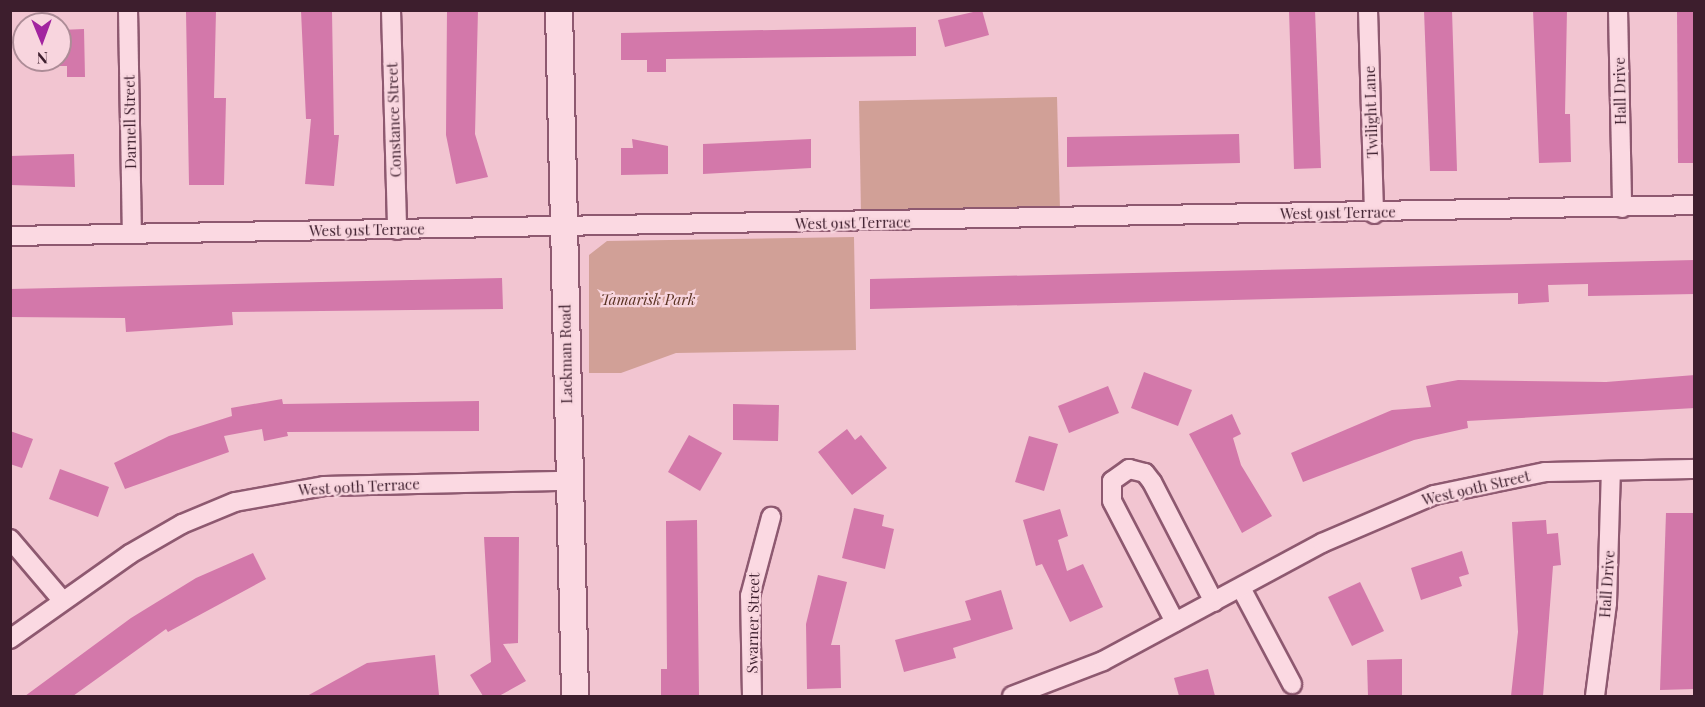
<!DOCTYPE html>
<style>
body{margin:0}
#map{position:relative;width:1705px;height:707px;overflow:hidden;background:#f2c5d1;font-family:"Playfair Display",serif}
div>[style]{position:absolute}
[style*='--x']{left:calc(var(--x)*1px);top:calc(var(--y)*1px);width:calc(var(--w)*1px);rotate:calc(var(--a)*1deg)}
.green>*{inset:0;background:#d1a097}
.building>*{inset:0;background:#d378aa}
.roads{filter:drop-shadow(2px 0 #8e5970) drop-shadow(-2px 0 #8e5970) drop-shadow(0 2px #8e5970) drop-shadow(0 -2px #8e5970)}
.minor>*{height:18px;margin:-9px;padding:0 9px;transform-origin:9px;border-radius:9px;background:#fbd9e2}
.secondary>*{height:26px;margin:-13px;padding:0 13px;transform-origin:13px;border-radius:13px;background:#fbd9e2}
span{translate:-50% -50%;white-space:nowrap;text-align:center;line-height:1.15;-webkit-text-stroke:4.5px #f8d5de;paint-order:stroke}
.street-label{font-size:15px;color:#3d1e2d}
.park-label{font-size:15px;color:#5b3323;font-style:italic}
.frame{position:absolute;inset:0;border:12px solid #3d1e2d;pointer-events:none}
.north{position:absolute;left:12px;top:12px;width:60px;height:60px;box-sizing:border-box;background:#f8d5de;border:2px solid #ad8c97;border-radius:50%;rotate:179deg;font-size:16px;font-weight:700;line-height:24px;text-align:center;color:#3d1e2d}
.north::after{content:'';display:block;margin:auto;width:21px;height:27px;background:#a2249f;clip-path:polygon(50% 0,100% 100%,50% 72%,0 100%)}
</style>
<div id="map">
<div class="green">
<i style="clip-path:polygon(1057px 97px,1060px 210px,861px 213px,859px 101px)"></i>
<i style="clip-path:polygon(854px 237px,856px 350px,676px 353px,621px 373px,589px 373px,589px 255px,607px 241px)"></i>
</div>
<div class="building">
<i style="clip-path:polygon(447px 10px,478px 10px,475px 134px,488px 177px,456px 184px,446px 135px)"></i>
<i style="clip-path:polygon(982px 10px,989px 35px,945px 47px,938px 20px)"></i>
<i style="clip-path:polygon(1289px 10px,1315px 10px,1321px 168px,1294px 169px)"></i>
<i style="clip-path:polygon(1424px 10px,1452px 10px,1457px 171px,1430px 171px)"></i>
<i style="clip-path:polygon(1533px 10px,1567px 10px,1565px 114px,1570px 114px,1571px 162px,1539px 163px)"></i>
<i style="clip-path:polygon(1677px 10px,1695px 10px,1695px 163px,1678px 163px)"></i>
<i style="clip-path:polygon(216px 11px,214px 98px,226px 98px,224px 185px,189px 185px,186px 12px)"></i>
<i style="clip-path:polygon(301px 11px,332px 11px,334px 135px,339px 135px,334px 186px,305px 184px,311px 119px,306px 119px)"></i>
<i style="clip-path:polygon(916px 27px,916px 56px,666px 59px,666px 72px,647px 72px,647px 60px,621px 60px,621px 33px)"></i>
<i style="clip-path:polygon(84px 29px,85px 77px,67px 77px,67px 66px,60px 66px,60px 30px)"></i>
<i style="clip-path:polygon(1239px 134px,1240px 163px,1067px 167px,1067px 137px)"></i>
<i style="clip-path:polygon(632px 139px,668px 146px,668px 174px,621px 175px,621px 148px,633px 148px)"></i>
<i style="clip-path:polygon(811px 139px,811px 168px,703px 174px,703px 144px)"></i>
<i style="clip-path:polygon(74px 154px,75px 187px,10px 185px,10px 156px)"></i>
<i style="clip-path:polygon(1695px 260px,1695px 294px,1588px 296px,1588px 284px,1548px 285px,1549px 302px,1518px 304px,1518px 293px,870px 309px,870px 279px)"></i>
<i style="clip-path:polygon(502px 278px,503px 309px,232px 312px,233px 325px,126px 332px,125px 318px,10px 317px,10px 289px)"></i>
<i style="clip-path:polygon(1144px 372px,1192px 390px,1178px 426px,1131px 408px)"></i>
<i style="clip-path:polygon(1695px 375px,1695px 408px,1467px 421px,1468px 428px,1414px 440px,1303px 482px,1291px 453px,1392px 410px,1431px 407px,1426px 386px,1458px 380px,1606px 382px)"></i>
<i style="clip-path:polygon(1108px 386px,1119px 413px,1069px 433px,1058px 406px)"></i>
<i style="clip-path:polygon(282px 399px,283px 404px,479px 401px,479px 431px,287px 432px,288px 436px,264px 441px,262px 429px,224px 436px,229px 452px,125px 489px,114px 463px,169px 436px,232px 416px,231px 408px)"></i>
<i style="clip-path:polygon(733px 404px,779px 405px,778px 441px,733px 440px)"></i>
<i style="clip-path:polygon(1232px 414px,1241px 434px,1233px 438px,1241px 465px,1272px 516px,1242px 533px,1189px 434px)"></i>
<i style="clip-path:polygon(847px 429px,855px 440px,861px 435px,887px 468px,852px 495px,818px 452px)"></i>
<i style="clip-path:polygon(10px 431px,33px 439px,22px 468px,10px 464px)"></i>
<i style="clip-path:polygon(689px 435px,722px 453px,700px 491px,668px 472px)"></i>
<i style="clip-path:polygon(1029px 436px,1058px 444px,1044px 491px,1015px 482px)"></i>
<i style="clip-path:polygon(60px 469px,109px 487px,98px 517px,49px 499px)"></i>
<i style="clip-path:polygon(854px 508px,884px 515px,882px 526px,894px 529px,885px 569px,842px 558px)"></i>
<i style="clip-path:polygon(1060px 509px,1068px 536px,1058px 540px,1067px 571px,1083px 564px,1103px 607px,1070px 622px,1042px 564px,1036px 566px,1023px 520px)"></i>
<i style="clip-path:polygon(1666px 513px,1695px 513px,1695px 689px,1660px 690px)"></i>
<i style="clip-path:polygon(697px 520px,699px 696px,661px 696px,661px 669px,667px 669px,666px 521px)"></i>
<i style="clip-path:polygon(1546px 520px,1547px 534px,1558px 533px,1561px 565px,1553px 566px,1543px 696px,1511px 696px,1518px 632px,1512px 522px)"></i>
<i style="clip-path:polygon(484px 537px,519px 537px,518px 643px,503px 644px,526px 681px,499px 696px,483px 696px,470px 675px,491px 662px)"></i>
<i style="clip-path:polygon(1462px 551px,1469px 574px,1459px 577px,1462px 586px,1421px 600px,1411px 568px)"></i>
<i style="clip-path:polygon(253px 553px,266px 579px,168px 632px,166px 629px,73px 696px,25px 696px,131px 618px,196px 578px)"></i>
<i style="clip-path:polygon(818px 575px,847px 582px,831px 645px,840px 645px,841px 688px,807px 689px,806px 624px)"></i>
<i style="clip-path:polygon(1360px 582px,1384px 631px,1352px 646px,1328px 597px)"></i>
<i style="clip-path:polygon(1001px 590px,1013px 629px,953px 648px,956px 658px,904px 672px,895px 640px,971px 620px,965px 601px)"></i>
<i style="clip-path:polygon(435px 655px,439px 695px,307px 696px,367px 663px)"></i>
<i style="clip-path:polygon(1402px 659px,1402px 696px,1368px 696px,1367px 660px)"></i>
<i style="clip-path:polygon(1208px 669px,1215px 696px,1179px 696px,1174px 678px)"></i>
</div>
<div class="roads">
<div class="minor">
<i style="--x:128;--y:10;--w:224;--a:89"></i>
<i style="--x:391;--y:10;--w:220;--a:88.4"></i>
<i style="--x:1368;--y:10;--w:204;--a:88.3"></i>
<i style="--x:1618;--y:10;--w:198;--a:88.8"></i>
<i style="--x:10;--y:236;--w:1684;--a:-1.05"></i>
<i style="--x:10;--y:539;--w:79;--a:49.6"></i>
<i style="--x:1241;--y:588;--w:109;--a:62"></i>
<i style="--x:1175;--y:622;--w:136;--a:-117.5"></i>
<i style="--x:1112;--y:501;--w:20;--a:-90"></i>
<i style="--x:1112;--y:481;--w:21;--a:-35"></i>
<i style="--x:1129;--y:469;--w:16;--a:14"></i>
<i style="--x:1145;--y:473;--w:11;--a:52"></i>
<i style="--x:1152;--y:482;--w:135;--a:62.7"></i>
<i style="--x:10;--y:639;--w:147;--a:-35.3"></i>
<i style="--x:130;--y:554;--w:60;--a:-30"></i>
<i style="--x:182;--y:524;--w:57;--a:-22.5"></i>
<i style="--x:235;--y:502;--w:90;--a:-10.2"></i>
<i style="--x:324;--y:486;--w:245;--a:-1.2"></i>
<i style="--x:752;--y:696;--w:100;--a:-91.1"></i>
<i style="--x:750;--y:596;--w:82;--a:-75.1"></i>
<i style="--x:1012;--y:696;--w:97;--a:-21"></i>
<i style="--x:1103;--y:661;--w:249;--a:-28.3"></i>
<i style="--x:1322;--y:543;--w:122;--a:-23.2"></i>
<i style="--x:1434;--y:495;--w:113;--a:-11.7"></i>
<i style="--x:1545;--y:472;--w:149;--a:-1.2"></i>
<i style="--x:1595;--y:696;--w:94;--a:-82.6"></i>
<i style="--x:1607;--y:603;--w:132;--a:-88.3"></i>
</div>
<div class="secondary">
<i style="--x:559;--y:10;--w:686;--a:88.66"></i>
</div>
</div>
<div class="street-label">
<span style="left:1620px;top:91px;rotate:-91deg">Hall Drive</span>
<span style="left:1371px;top:112px;rotate:-92deg">Twilight Lane</span>
<span style="left:394px;top:120px;rotate:-92deg">Constance Street</span>
<span style="left:130px;top:122px;rotate:-91deg">Darnell Street</span>
<span style="left:1338px;top:213px;rotate:-1deg">West 91st Terrace</span>
<span style="left:853px;top:223px;rotate:-1deg">West 91st Terrace</span>
<span style="left:367px;top:230px;rotate:-1deg">West 91st Terrace</span>
<span style="left:566px;top:354px;rotate:-91deg">Lackman Road</span>
<span style="left:359px;top:487px;rotate:-3deg">West 90th Terrace</span>
<span style="left:1476px;top:488px;rotate:-13deg">West 90th Street</span>
<span style="left:1607px;top:584px;rotate:-86deg">Hall Drive</span>
<span style="left:753px;top:623px;rotate:-89deg">Swarner Street</span>
</div>
<div class="park-label">
<span style="left:648px;top:300px">Tamarisk Park</span>
</div>
<div class="frame"></div>
<div class="north">N</div>
</div>
